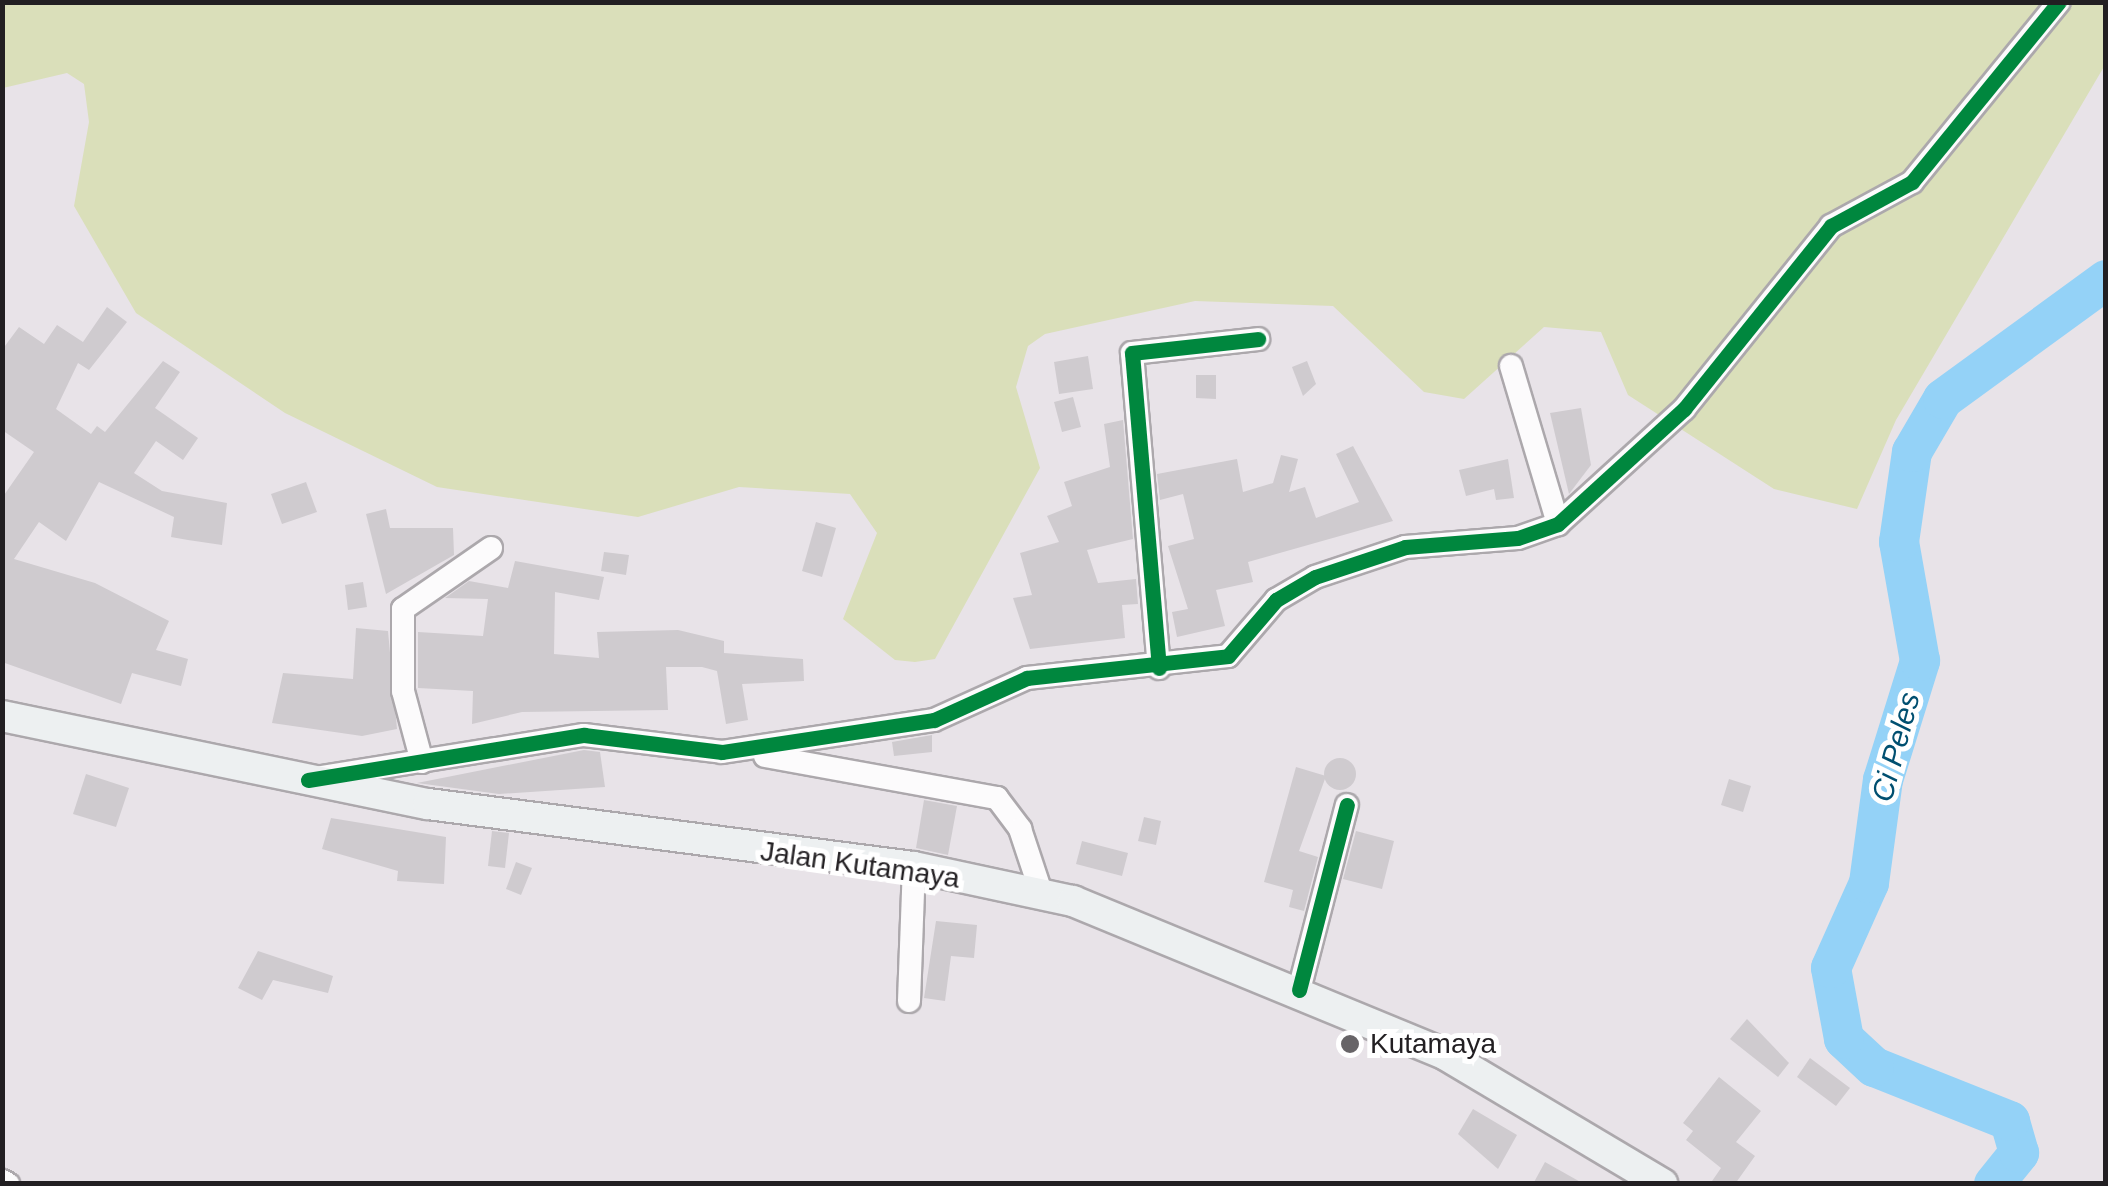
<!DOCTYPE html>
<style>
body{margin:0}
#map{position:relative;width:2108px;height:1186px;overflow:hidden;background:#e8e3e8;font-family:Arial,sans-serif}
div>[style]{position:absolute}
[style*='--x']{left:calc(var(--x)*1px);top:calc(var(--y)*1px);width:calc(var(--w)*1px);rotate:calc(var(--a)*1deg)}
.green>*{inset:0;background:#dadfba}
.river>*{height:40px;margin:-20px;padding:0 20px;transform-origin:20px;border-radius:20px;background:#94d2f7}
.building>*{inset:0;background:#cfcbcf}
.round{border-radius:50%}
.roads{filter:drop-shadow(2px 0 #aca8ac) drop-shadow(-2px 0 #aca8ac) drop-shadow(0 2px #aca8ac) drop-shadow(0 -2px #aca8ac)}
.minor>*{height:22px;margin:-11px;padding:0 11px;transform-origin:11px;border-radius:11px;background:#fcfbfc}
.secondary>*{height:30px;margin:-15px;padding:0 15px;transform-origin:15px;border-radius:15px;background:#edf0f1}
.cycleway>*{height:15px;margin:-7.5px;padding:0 7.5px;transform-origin:7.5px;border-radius:7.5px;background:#00873e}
.dots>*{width:28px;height:28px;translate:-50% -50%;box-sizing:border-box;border:5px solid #fff;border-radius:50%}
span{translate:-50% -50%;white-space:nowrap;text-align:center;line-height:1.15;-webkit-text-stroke:10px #fff;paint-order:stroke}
.street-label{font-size:28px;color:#221f22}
.poi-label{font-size:28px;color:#221f22}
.left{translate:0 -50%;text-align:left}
.water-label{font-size:30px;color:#004f70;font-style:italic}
.frame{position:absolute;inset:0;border:5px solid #221f22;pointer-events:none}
</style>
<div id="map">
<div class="green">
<i style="clip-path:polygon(3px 2px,2106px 3px,2105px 65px,1896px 420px,1857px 509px,1774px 489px,1628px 395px,1601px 332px,1544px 327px,1464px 399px,1424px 392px,1333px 306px,1195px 301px,1045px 334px,1028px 346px,1016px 387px,1040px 468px,935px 659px,915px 662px,895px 660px,843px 619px,877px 533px,850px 494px,739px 487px,638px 517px,437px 487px,285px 413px,136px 313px,74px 206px,89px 122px,84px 84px,67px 73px,3px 88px)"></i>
</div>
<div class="river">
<i style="--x:1994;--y:1184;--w:40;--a:-51"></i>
<i style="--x:2019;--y:1153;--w:33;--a:-106"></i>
<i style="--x:2010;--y:1121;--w:146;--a:-158.3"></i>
<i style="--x:1874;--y:1067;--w:41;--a:-137"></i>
<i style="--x:1844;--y:1039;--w:72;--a:-100.4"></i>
<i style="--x:1831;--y:968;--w:93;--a:-65.9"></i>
<i style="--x:1869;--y:883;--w:104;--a:-82.3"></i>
<i style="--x:1883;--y:780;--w:125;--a:-72.7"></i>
<i style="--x:1920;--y:661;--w:121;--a:-100"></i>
<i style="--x:1899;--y:542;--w:91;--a:-81.8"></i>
<i style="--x:1912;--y:452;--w:61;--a:-59.7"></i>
<i style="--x:1943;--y:399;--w:202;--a:-36.1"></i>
</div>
<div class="building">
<i style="clip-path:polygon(107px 307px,127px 322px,89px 370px,78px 363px,56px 409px,91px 434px,97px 426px,105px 432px,163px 361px,180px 372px,155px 408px,198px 438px,183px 460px,156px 441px,134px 473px,162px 491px,227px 503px,222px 545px,188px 540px,171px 537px,174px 517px,99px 482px,66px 541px,39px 522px,14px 559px,95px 583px,169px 621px,156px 650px,188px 659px,181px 686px,132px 673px,121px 704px,2px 662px,2px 498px,34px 452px,2px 430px,2px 350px,19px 327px,44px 344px,57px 325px,83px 342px)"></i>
<i style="clip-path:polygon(1088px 356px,1093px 389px,1059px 394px,1054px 362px)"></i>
<i style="clip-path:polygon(1307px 361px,1316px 384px,1303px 396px,1292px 367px)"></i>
<i style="clip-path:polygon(1196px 375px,1216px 375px,1216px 399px,1196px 398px)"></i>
<i style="clip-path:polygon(1073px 397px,1081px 427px,1062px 432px,1054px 402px)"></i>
<i style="clip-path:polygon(1581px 408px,1591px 465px,1569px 494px,1550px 413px)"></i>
<i style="clip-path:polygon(1123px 420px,1133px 539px,1087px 550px,1098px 583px,1136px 579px,1138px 604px,1122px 605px,1125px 638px,1030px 649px,1013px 598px,1032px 595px,1020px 553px,1059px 542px,1047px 516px,1072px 506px,1064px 482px,1110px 467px,1104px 424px)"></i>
<i style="clip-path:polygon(1353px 446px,1393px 521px,1248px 562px,1253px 582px,1216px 590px,1225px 626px,1177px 637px,1172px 612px,1188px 609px,1168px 546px,1194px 539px,1183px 494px,1160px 500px,1157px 474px,1237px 459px,1243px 492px,1273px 483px,1281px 455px,1298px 459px,1289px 492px,1305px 487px,1316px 518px,1359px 502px,1336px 454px)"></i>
<i style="clip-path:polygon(1508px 459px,1514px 498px,1496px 500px,1494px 489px,1466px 496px,1459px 470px)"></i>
<i style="clip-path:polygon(306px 482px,317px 512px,282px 524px,271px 494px)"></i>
<i style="clip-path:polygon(386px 509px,390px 528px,453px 528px,454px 555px,386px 594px,366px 514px)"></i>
<i style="clip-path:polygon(816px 522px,836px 528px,822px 577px,802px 571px)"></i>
<i style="clip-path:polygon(604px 552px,629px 555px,626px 575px,601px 571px)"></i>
<i style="clip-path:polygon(515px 561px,604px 577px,599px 600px,555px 592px,554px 654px,599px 658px,597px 632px,678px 630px,724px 641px,724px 653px,803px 659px,804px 681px,742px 684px,748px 720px,726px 724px,717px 671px,702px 667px,666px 667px,668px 710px,522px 712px,472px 724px,473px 691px,418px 688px,418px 632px,483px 636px,488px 599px,445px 598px,469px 581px,508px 588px)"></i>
<i style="clip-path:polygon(363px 582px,367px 607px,348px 610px,345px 585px)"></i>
<i style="clip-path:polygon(356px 628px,388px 631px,397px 729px,362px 736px,272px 723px,283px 673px,353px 679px)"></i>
<i style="clip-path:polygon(932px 735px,932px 752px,894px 756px,892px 742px)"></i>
<i style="clip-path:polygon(584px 750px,600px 752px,605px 787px,499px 794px,417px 783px)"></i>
<i class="round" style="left:1324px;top:758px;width:32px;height:32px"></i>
<i style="clip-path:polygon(1296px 767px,1326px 776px,1299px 851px,1318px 857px,1304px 911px,1289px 907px,1293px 890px,1264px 882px)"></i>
<i style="clip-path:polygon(86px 774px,129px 788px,116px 827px,73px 814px)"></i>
<i style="clip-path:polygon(1729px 779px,1751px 786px,1743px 812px,1721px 805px)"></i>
<i style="clip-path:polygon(924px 800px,957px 806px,948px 855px,916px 848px)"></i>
<i style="clip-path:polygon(1144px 817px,1161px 821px,1156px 845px,1138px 841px)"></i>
<i style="clip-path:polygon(331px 818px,446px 837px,444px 884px,397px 881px,398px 871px,322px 849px)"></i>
<i style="clip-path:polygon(492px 831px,509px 833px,505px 868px,488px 866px)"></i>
<i style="clip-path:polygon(1356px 831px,1394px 841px,1382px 889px,1343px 879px)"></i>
<i style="clip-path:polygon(1082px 841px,1128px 853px,1122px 876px,1076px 864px)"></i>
<i style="clip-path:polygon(516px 862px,532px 868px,521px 895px,506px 889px)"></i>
<i style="clip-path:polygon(936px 921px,977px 925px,974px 958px,951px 956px,945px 1001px,924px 998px)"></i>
<i style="clip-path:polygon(258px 951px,333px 976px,328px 993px,273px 980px,262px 1000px,238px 988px)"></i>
<i style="clip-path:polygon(1747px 1019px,1789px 1063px,1778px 1077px,1730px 1039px)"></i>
<i style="clip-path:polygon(1810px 1058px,1850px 1088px,1836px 1106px,1797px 1077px)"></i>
<i style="clip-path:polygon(1719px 1077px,1761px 1111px,1736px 1142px,1755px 1156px,1735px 1184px,1710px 1184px,1721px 1168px,1686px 1140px,1693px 1131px,1683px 1123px)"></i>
<i style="clip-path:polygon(1473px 1109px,1517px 1135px,1498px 1169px,1458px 1134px)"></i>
<i style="clip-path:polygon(1545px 1162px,1584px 1184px,1533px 1184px)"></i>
</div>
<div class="roads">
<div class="minor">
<i style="--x:1511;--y:366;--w:165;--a:73.4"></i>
<i style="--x:1159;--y:668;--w:316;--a:-94.9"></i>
<i style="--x:1132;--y:353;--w:127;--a:-6.3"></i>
<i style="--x:765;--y:756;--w:236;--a:10.3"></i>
<i style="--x:997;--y:798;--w:39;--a:53"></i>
<i style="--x:1020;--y:829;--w:70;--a:71.6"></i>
<i style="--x:422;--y:762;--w:73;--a:-105"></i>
<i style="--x:403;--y:691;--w:82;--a:-90"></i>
<i style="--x:403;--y:609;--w:107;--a:-34.7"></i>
<i style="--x:321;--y:777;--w:266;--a:-9.1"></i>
<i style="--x:584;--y:735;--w:139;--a:7"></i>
<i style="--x:722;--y:752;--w:214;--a:-8.6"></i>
<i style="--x:934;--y:720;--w:102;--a:-24.3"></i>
<i style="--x:1027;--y:678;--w:202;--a:-6.2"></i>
<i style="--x:1228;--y:656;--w:74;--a:-49.4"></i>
<i style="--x:1276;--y:600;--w:45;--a:-30.5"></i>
<i style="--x:1315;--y:577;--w:95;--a:-18.4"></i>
<i style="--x:1405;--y:547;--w:113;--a:-4.6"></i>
<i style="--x:1518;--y:538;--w:42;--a:-19.3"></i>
<i style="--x:1558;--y:524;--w:171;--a:-42.4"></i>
<i style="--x:1684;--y:409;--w:235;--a:-51.2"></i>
<i style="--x:1831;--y:226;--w:92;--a:-28.5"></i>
<i style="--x:1912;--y:182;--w:232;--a:-50.8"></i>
<i style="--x:1299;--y:990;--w:191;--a:-75.5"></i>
<i style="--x:909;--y:1001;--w:134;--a:-87.9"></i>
<i style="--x:2;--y:1181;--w:7;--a:27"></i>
</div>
<div class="secondary">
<i style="--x:2;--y:716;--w:435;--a:11.7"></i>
<i style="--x:428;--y:804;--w:490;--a:7.4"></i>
<i style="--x:914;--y:867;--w:163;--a:12.1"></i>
<i style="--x:1073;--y:901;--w:404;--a:22.4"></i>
<i style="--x:1446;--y:1055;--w:252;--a:30.8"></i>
</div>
</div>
<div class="cycleway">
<i style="--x:1159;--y:668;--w:316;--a:-94.9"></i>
<i style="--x:1132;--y:353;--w:127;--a:-6.3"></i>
<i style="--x:308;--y:780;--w:280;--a:-9.3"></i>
<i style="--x:584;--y:735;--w:139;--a:7"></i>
<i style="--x:722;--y:752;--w:214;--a:-8.6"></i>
<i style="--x:934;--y:720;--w:102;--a:-24.3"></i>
<i style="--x:1027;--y:678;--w:202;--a:-6.2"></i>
<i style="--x:1228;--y:656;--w:74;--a:-49.4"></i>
<i style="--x:1276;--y:600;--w:45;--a:-30.5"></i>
<i style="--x:1315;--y:577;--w:95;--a:-18.4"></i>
<i style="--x:1405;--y:547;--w:113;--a:-4.6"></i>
<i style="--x:1518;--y:538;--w:42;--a:-19.3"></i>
<i style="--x:1558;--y:524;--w:171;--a:-42.4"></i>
<i style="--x:1684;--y:409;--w:235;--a:-51.2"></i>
<i style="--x:1831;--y:226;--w:92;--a:-28.5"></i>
<i style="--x:1912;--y:182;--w:232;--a:-50.8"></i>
<i style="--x:1299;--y:990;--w:191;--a:-75.5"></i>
</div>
<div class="dots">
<i style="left:1350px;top:1044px;background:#676467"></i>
</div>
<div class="street-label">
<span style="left:860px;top:865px;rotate:8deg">Jalan Kutamaya</span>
</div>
<div class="poi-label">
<span class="left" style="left:1370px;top:1044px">Kutamaya</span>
</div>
<div class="water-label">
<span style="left:1896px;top:747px;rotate:-75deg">Ci Peles</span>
</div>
<div class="frame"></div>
</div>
